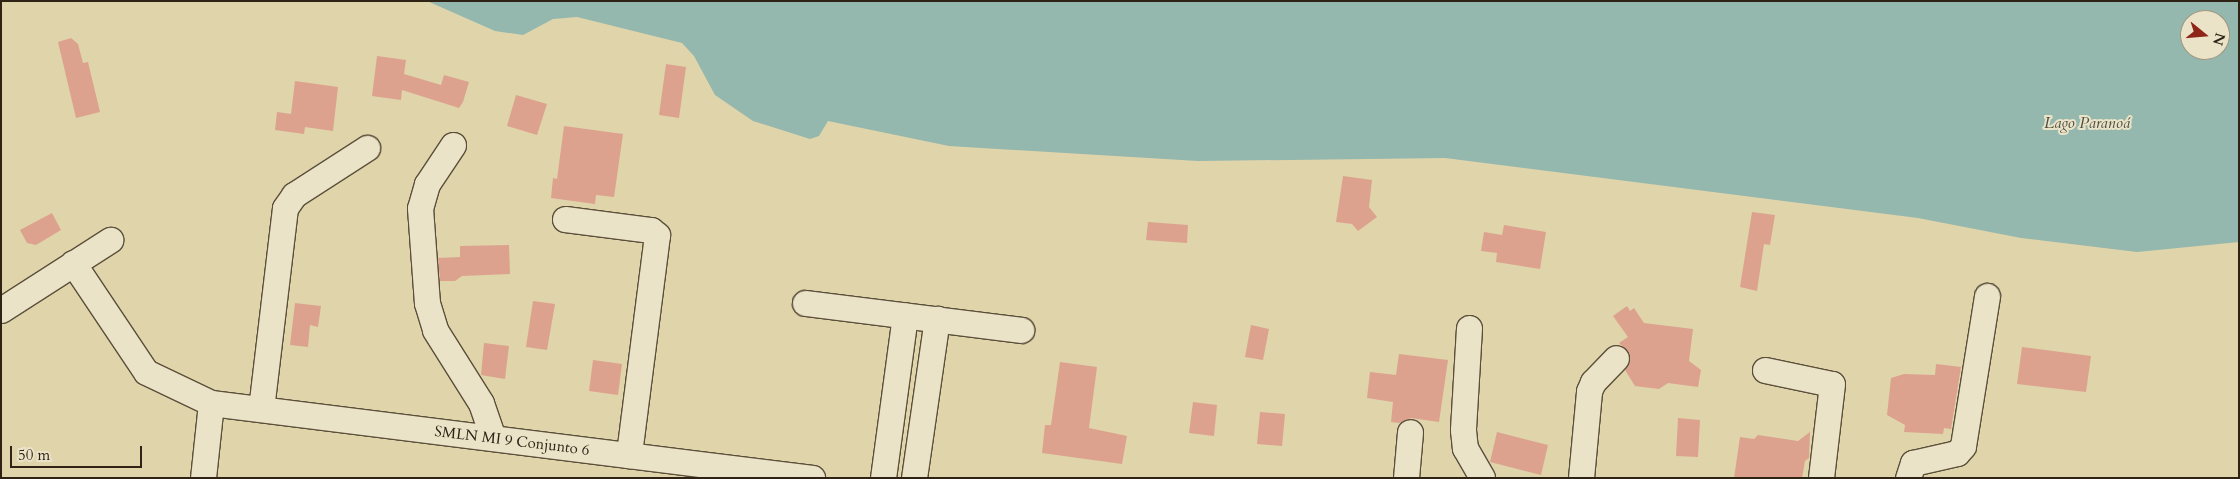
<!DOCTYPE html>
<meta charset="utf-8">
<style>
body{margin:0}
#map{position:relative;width:2240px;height:479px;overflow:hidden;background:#e0d4ab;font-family:Cardo,serif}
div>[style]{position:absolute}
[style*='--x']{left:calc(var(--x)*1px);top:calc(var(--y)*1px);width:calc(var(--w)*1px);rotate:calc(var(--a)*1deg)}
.water>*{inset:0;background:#94b7ae}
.building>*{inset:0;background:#dca28d}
.roads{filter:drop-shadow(1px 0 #5b4f3a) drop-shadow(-1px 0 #5b4f3a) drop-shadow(0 1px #5b4f3a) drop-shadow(0 -1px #5b4f3a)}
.minor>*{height:25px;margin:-12.5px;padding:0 12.5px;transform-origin:12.5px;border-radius:12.5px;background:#ebe3c8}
span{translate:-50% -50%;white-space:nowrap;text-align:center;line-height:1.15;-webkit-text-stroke:4px #ebe3c8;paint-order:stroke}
.street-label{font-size:15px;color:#2f2315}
.water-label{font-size:16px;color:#4d4f43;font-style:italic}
.frame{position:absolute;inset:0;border:2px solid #2f2315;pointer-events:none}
.north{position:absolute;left:2180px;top:10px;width:50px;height:50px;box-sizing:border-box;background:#ebe3c8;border:1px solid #a09680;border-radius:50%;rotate:107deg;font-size:14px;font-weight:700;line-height:20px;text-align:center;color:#2f2315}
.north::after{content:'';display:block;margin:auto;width:18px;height:22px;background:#8f2418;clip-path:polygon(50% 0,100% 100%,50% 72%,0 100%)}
.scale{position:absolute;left:10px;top:446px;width:132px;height:22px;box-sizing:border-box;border:2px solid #2f2315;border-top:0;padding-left:6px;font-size:15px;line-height:18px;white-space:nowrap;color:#2f2315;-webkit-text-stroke:4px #ebe3c8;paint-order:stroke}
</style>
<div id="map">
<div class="water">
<i style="clip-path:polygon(evenodd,427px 1px,2239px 1px,2239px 242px,2137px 252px,2021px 238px,1918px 218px,1445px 158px,1198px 161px,949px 146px,828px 121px,819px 136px,810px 139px,753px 121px,715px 95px,694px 56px,682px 43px,577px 17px,553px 19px,523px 35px,495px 31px,427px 1px,2190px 20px,2220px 20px,2220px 50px,2190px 50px,2190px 20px)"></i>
</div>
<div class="building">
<i style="clip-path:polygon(71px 38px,78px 44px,83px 63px,88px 62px,100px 112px,76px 118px,58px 42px)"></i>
<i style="clip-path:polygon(377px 56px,406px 60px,404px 74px,441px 85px,444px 75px,469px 82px,463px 102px,459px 108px,402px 90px,401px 100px,372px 96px)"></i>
<i style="clip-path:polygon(666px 64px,686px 67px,679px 118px,659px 115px)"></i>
<i style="clip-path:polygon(295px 81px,338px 87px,333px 131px,305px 127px,304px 134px,275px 130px,277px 112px,291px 114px)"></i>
<i style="clip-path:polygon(516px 95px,547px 104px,537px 135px,507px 126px)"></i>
<i style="clip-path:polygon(564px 126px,623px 134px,614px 197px,596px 195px,595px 204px,551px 198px,553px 178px,557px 179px)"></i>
<i style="clip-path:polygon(1343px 176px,1372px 180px,1369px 207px,1377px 217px,1358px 231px,1352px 224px,1336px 222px)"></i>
<i style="clip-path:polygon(1752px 212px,1775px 215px,1770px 245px,1764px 244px,1757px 291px,1740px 287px)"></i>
<i style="clip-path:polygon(52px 213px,61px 230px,36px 245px,27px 243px,20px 230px)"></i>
<i style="clip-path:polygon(1148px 222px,1188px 225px,1187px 243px,1146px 240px)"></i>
<i style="clip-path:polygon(1504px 225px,1546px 232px,1540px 269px,1496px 262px,1497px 253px,1481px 251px,1484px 232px,1502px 235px)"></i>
<i style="clip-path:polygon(509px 245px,510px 274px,462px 276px,455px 281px,440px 281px,438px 258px,460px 257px,460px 246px)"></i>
<i style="clip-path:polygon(533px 301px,555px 304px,547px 350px,526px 347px)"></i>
<i style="clip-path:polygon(295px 303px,321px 306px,318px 327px,310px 325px,308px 347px,290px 345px)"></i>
<i style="clip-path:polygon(1627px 306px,1630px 311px,1634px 308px,1644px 323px,1693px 329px,1689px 361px,1701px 370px,1698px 387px,1668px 383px,1659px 389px,1635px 386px,1625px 370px,1630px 362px,1630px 354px,1619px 343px,1628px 337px,1613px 316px)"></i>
<i style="clip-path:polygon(1251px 325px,1269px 329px,1263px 360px,1245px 357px)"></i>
<i style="clip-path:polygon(484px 343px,509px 346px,505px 379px,481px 375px)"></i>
<i style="clip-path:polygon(2022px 347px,2091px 356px,2086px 392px,2017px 384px)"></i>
<i style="clip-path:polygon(1399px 354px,1448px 360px,1439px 422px,1411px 418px,1399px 423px,1391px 422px,1393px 402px,1367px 398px,1370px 372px,1396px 375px)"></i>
<i style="clip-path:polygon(593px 360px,622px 364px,618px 395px,589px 391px)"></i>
<i style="clip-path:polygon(1060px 362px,1097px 367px,1089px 428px,1127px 436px,1122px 464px,1042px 453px,1045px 425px,1051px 425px)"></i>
<i style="clip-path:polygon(1936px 364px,1961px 367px,1951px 429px,1944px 428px,1943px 434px,1904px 432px,1905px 425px,1887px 415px,1891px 378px,1904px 374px,1935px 375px)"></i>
<i style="clip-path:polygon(1193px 402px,1217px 405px,1214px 436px,1189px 433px)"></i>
<i style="clip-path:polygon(1260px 412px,1285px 414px,1282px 446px,1257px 444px)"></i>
<i style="clip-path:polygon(1678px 418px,1700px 420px,1698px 457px,1676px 456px)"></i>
<i style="clip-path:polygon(1497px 432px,1548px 445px,1541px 475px,1490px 462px)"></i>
<i style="clip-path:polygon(1810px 432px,1809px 458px,1805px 461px,1802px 478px,1734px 478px,1740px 437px,1754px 439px,1758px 435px,1798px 441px)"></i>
</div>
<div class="roads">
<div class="minor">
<i style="--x:453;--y:145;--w:47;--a:123.7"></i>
<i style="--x:427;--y:184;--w:25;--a:106"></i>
<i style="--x:420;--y:208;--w:95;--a:85.8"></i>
<i style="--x:427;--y:303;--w:28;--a:73"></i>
<i style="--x:435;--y:330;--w:86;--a:57.8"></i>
<i style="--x:481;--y:403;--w:37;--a:71"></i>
<i style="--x:565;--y:219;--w:87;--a:7.3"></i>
<i style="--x:651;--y:230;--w:8;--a:40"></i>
<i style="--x:657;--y:235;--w:222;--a:97.3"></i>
<i style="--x:73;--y:263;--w:131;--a:56.2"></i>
<i style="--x:146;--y:372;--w:72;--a:25.5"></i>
<i style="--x:211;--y:403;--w:606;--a:7.11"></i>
<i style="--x:805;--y:303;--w:218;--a:7.1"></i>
<i style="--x:1;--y:310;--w:130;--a:-32.7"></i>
<i style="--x:1469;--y:328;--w:102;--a:93.4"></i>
<i style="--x:1463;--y:430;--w:18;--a:84"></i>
<i style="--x:1465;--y:448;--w:34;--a:60"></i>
<i style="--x:1765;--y:370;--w:68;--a:11.8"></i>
<i style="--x:1832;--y:384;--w:95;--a:96.7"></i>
<i style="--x:261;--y:409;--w:202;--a:-83.2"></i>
<i style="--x:285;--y:208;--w:16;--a:-55"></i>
<i style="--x:294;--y:195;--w:87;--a:-32.8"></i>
<i style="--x:203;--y:478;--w:75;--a:-83.9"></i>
<i style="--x:883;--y:478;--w:164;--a:-82.3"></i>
<i style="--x:914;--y:478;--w:161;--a:-81.8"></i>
<i style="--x:1406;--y:478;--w:46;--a:-85"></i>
<i style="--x:1581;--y:478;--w:87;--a:-84.7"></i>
<i style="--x:1589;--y:391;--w:10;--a:-66"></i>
<i style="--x:1593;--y:382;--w:33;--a:-46"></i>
<i style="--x:1908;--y:478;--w:16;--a:-72"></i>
<i style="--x:1913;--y:463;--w:45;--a:-12.8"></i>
<i style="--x:1957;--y:453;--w:9;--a:-49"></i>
<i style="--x:1963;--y:446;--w:152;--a:-80.9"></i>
</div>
</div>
<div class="street-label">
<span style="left:512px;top:441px;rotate:7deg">SMLN MI 9 Conjunto 6</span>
</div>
<div class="water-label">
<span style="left:2087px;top:123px">Lago Paranoá</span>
</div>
<div class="frame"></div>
<div class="north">N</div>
<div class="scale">50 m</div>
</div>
